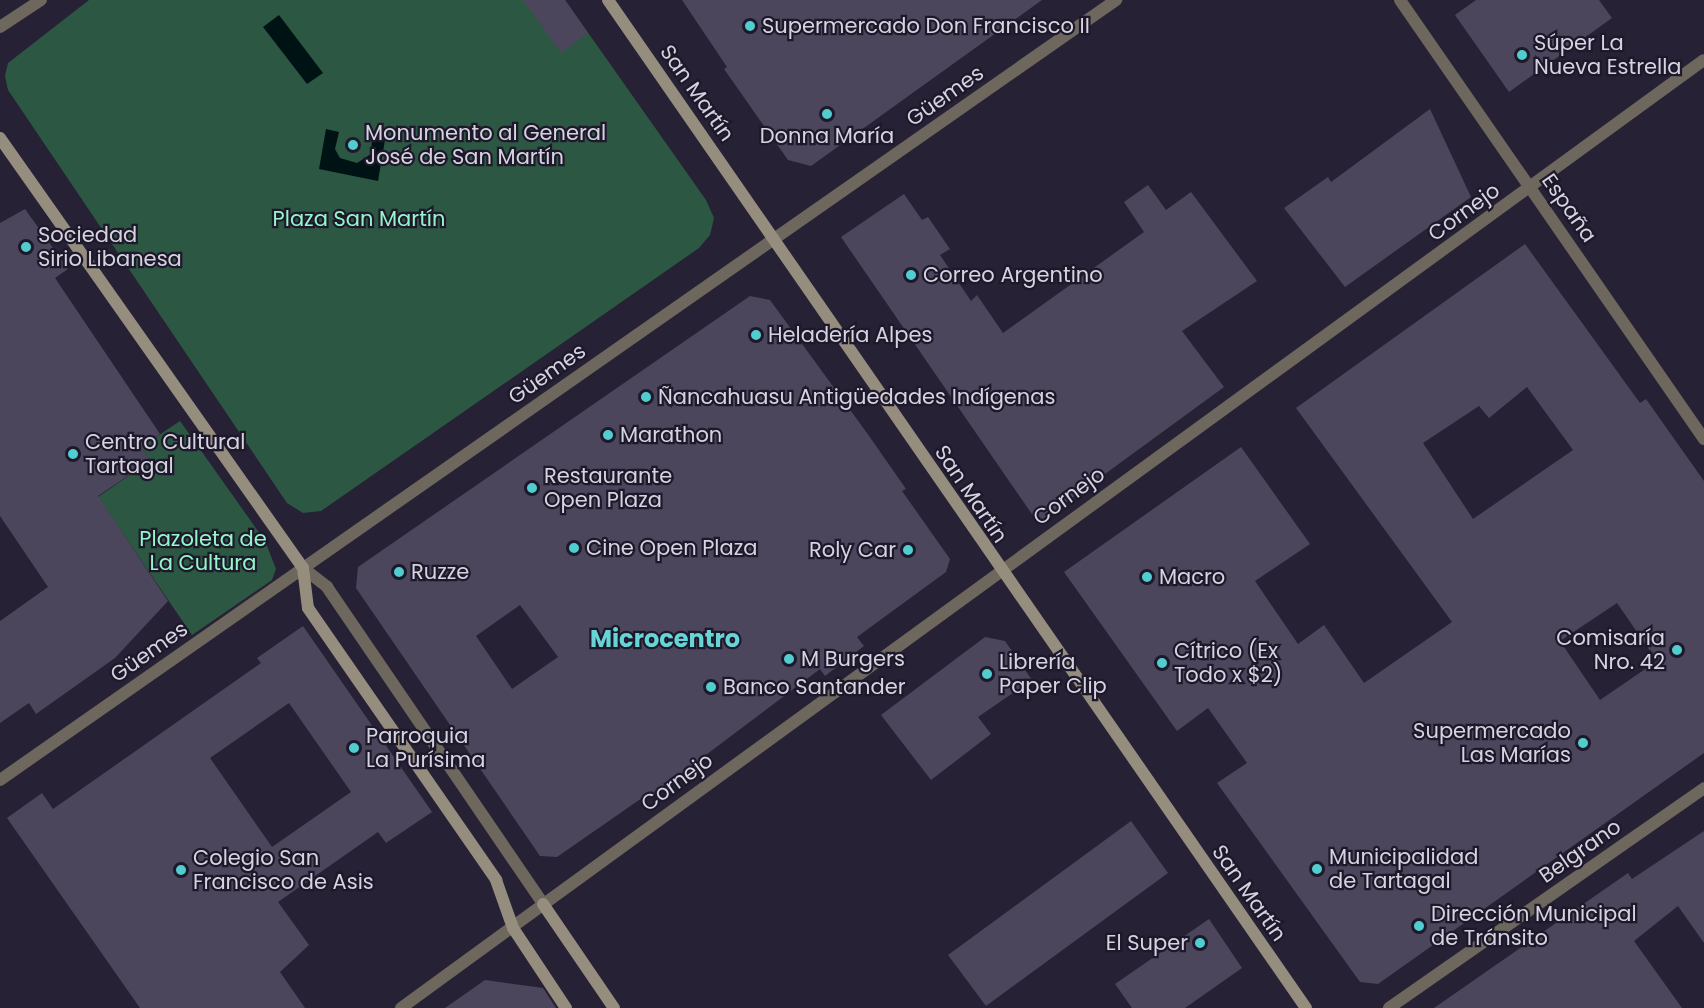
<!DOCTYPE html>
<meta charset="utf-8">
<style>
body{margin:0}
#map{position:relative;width:1704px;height:1008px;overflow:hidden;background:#272135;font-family:Poppins,sans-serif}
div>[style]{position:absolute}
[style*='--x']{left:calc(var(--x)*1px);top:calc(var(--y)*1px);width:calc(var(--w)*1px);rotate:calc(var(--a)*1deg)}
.green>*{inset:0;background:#2c5743}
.water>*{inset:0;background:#001314}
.building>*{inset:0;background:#4c465c}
.street>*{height:12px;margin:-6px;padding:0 6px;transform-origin:6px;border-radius:6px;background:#6d675d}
.secondary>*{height:12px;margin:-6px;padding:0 6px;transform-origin:6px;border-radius:6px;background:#958d7d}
.dots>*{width:16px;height:16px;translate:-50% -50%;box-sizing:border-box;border:3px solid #1e182b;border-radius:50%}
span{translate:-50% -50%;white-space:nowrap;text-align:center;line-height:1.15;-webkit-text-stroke:4.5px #1e182b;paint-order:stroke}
.poi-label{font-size:21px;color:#d6d3e0}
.left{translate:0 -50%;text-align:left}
.right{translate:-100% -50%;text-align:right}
.street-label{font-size:21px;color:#d6d3e0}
.park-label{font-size:21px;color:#94f6c8}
.quarter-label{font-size:24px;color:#67d4d6;font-weight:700}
</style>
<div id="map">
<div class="green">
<i style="clip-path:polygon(89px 0,565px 0,706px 200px,714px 218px,710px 235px,699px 248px,321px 511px,303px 513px,287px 503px,8px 90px,5px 76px,8px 63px)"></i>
<i style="clip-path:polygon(180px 421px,265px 541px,276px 569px,272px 580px,192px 635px,98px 497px,150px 461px,141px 447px)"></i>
</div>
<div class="water">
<i style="clip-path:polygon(279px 15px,323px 73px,307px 84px,263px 27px)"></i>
<i style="clip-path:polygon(326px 129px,339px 132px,335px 149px,340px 158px,357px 163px,371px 154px,372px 138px,385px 140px,378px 181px,319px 169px)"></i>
</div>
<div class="building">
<i style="clip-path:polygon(523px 0,565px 0,588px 33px,561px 53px)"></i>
<i style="clip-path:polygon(682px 0,1042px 0,811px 166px,788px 160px,724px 69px,727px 67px)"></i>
<i style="clip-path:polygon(1476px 0,1599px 0,1612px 18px,1509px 92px,1455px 15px)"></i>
<i style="clip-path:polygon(1430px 109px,1471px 197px,1345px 287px,1284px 208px,1328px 177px,1331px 182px)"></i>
<i style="clip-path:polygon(1148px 185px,1166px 210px,1191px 192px,1257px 281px,1182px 331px,1224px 387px,1038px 523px,841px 237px,904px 194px,922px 220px,928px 217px,950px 249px,940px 255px,971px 301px,977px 295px,1003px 333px,1144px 232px,1124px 202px)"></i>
<i style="clip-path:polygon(25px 209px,68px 269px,55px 278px,160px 434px,141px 447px,150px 461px,98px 496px,168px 601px,115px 658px,36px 714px,29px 703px,0 723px,0 621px,48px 587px,0 516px,0 223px)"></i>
<i style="clip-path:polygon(evenodd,1525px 244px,1640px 403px,1646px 399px,1704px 481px,1704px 753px,1378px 984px,1360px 982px,1217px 783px,1247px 763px,1208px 708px,1177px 731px,1064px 572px,1241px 447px,1310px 544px,1255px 581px,1298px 644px,1324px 625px,1364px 683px,1452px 622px,1296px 408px,1525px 244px,1527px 387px,1573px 450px,1473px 519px,1423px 443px,1479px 406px,1489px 418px,1527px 387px,1525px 244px,1617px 603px,1657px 661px,1600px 700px,1560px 641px,1617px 603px)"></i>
<i style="clip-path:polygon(evenodd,750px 296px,770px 300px,867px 433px,906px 489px,902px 491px,950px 559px,946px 572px,857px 637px,864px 646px,825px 676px,820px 669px,654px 794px,652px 791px,557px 857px,540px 856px,356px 588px,358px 567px,750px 296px,520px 605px,558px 657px,512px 689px,476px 636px,520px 605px)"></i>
<i style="clip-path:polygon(evenodd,303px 626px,432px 812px,386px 843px,378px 832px,278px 902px,309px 945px,280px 972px,305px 1008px,140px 1008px,7px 818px,42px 793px,53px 809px,261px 663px,257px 658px,303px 626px,289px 703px,351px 792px,272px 847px,210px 758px,289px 703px)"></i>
<i style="clip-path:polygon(985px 637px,1005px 641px,1032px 680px,978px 717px,991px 734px,931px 780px,881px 715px)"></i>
<i style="clip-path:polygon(1131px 821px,1168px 873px,986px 1006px,948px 955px)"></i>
<i style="clip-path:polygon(1704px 831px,1704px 943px,1678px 906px,1634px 941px,1682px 1008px,1434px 1008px,1628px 873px,1632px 879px)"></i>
<i style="clip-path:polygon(1209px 919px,1242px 968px,1185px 1008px,1132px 1008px,1115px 984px)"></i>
<i style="clip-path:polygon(485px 980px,543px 988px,556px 1008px,445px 1008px)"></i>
</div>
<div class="street">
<i style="--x:1400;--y:0;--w:534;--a:55.3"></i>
<i style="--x:0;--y:27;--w:49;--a:-33.4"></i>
<i style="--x:303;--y:568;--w:31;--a:38"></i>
<i style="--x:327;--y:587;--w:384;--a:55.7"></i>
<i style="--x:0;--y:780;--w:1362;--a:-34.95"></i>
<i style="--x:401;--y:1008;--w:1611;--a:-36.04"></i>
<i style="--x:1389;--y:1008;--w:384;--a:-34.9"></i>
</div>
<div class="secondary">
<i style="--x:608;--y:0;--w:1226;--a:55.3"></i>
<i style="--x:0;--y:138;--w:526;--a:54.83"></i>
<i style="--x:303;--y:568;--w:40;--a:82.9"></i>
<i style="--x:308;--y:608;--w:331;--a:55.3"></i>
<i style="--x:496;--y:880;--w:51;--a:70.5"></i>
<i style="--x:513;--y:928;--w:96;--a:56.5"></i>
<i style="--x:543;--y:904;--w:126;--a:55.7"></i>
</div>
<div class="dots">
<i style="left:750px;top:26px;background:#52cdcf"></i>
<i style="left:1522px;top:55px;background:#52cdcf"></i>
<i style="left:827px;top:114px;background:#52cdcf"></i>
<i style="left:353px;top:145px;background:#52cdcf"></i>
<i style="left:26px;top:247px;background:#52cdcf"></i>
<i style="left:911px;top:275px;background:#52cdcf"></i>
<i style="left:756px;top:335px;background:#52cdcf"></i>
<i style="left:646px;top:397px;background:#52cdcf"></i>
<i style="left:608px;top:435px;background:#52cdcf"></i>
<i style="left:73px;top:454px;background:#52cdcf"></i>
<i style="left:532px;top:488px;background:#52cdcf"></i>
<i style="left:574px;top:548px;background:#52cdcf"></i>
<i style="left:908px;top:550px;background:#52cdcf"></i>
<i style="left:399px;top:572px;background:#52cdcf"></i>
<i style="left:1147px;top:577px;background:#52cdcf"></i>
<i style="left:1677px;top:650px;background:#52cdcf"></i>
<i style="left:789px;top:659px;background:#52cdcf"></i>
<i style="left:1162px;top:663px;background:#52cdcf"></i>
<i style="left:987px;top:674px;background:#52cdcf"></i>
<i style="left:711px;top:687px;background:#52cdcf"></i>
<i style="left:1583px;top:743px;background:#52cdcf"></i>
<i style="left:354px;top:748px;background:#52cdcf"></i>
<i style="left:1317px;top:869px;background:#52cdcf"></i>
<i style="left:181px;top:870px;background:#52cdcf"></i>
<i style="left:1419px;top:926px;background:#52cdcf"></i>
<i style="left:1200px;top:943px;background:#52cdcf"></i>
</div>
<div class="poi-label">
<span class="left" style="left:762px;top:26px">Supermercado Don Francisco II</span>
<span class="left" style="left:1534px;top:55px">Súper La<br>Nueva Estrella</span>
<span class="left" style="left:365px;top:145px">Monumento al General<br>José de San Martín</span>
<span style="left:827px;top:136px">Donna María</span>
<span class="left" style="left:38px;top:247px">Sociedad<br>Sirio Libanesa</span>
<span class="left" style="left:923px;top:275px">Correo Argentino</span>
<span class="left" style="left:768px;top:335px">Heladería Alpes</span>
<span class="left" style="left:658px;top:397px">Ñancahuasu Antigüedades Indígenas</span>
<span class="left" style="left:620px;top:435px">Marathon</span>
<span class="left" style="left:85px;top:454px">Centro Cultural<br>Tartagal</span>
<span class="left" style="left:544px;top:488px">Restaurante<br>Open Plaza</span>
<span class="left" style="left:586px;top:548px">Cine Open Plaza</span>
<span class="right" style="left:896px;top:550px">Roly Car</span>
<span class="left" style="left:411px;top:572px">Ruzze</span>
<span class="left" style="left:1159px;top:577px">Macro</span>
<span class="right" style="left:1665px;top:650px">Comisaría<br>Nro. 42</span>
<span class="left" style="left:1174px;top:663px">Cítrico (Ex<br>Todo x $2)</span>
<span class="left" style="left:801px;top:659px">M Burgers</span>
<span class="left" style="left:999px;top:674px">Librería<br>Paper Clip</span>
<span class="left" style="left:723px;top:687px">Banco Santander</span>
<span class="right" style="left:1571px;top:743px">Supermercado<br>Las Marías</span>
<span class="left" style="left:366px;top:748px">Parroquia<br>La Purísima</span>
<span class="left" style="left:1329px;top:869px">Municipalidad<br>de Tartagal</span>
<span class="left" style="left:193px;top:870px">Colegio San<br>Francisco de Asis</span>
<span class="left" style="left:1431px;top:926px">Dirección Municipal<br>de Tránsito</span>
<span class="right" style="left:1188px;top:943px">El Super</span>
</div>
<div class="street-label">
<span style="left:697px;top:93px;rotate:55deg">San Martín</span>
<span style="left:945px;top:96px;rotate:-35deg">Güemes</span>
<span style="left:1569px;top:208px;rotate:55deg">España</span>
<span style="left:1464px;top:212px;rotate:-36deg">Cornejo</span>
<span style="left:547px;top:374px;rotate:-35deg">Güemes</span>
<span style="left:971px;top:494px;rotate:56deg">San Martín</span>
<span style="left:1069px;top:496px;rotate:-36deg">Cornejo</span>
<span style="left:149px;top:652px;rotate:-35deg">Güemes</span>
<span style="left:677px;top:782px;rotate:-36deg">Cornejo</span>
<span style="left:1580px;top:851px;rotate:-35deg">Belgrano</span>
<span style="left:1249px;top:893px;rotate:55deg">San Martín</span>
</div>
<div class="park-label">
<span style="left:359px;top:219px">Plaza San Martín</span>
<span style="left:203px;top:551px">Plazoleta de<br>La Cultura</span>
</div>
<div class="quarter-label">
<span style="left:665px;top:639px">Microcentro</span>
</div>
</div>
